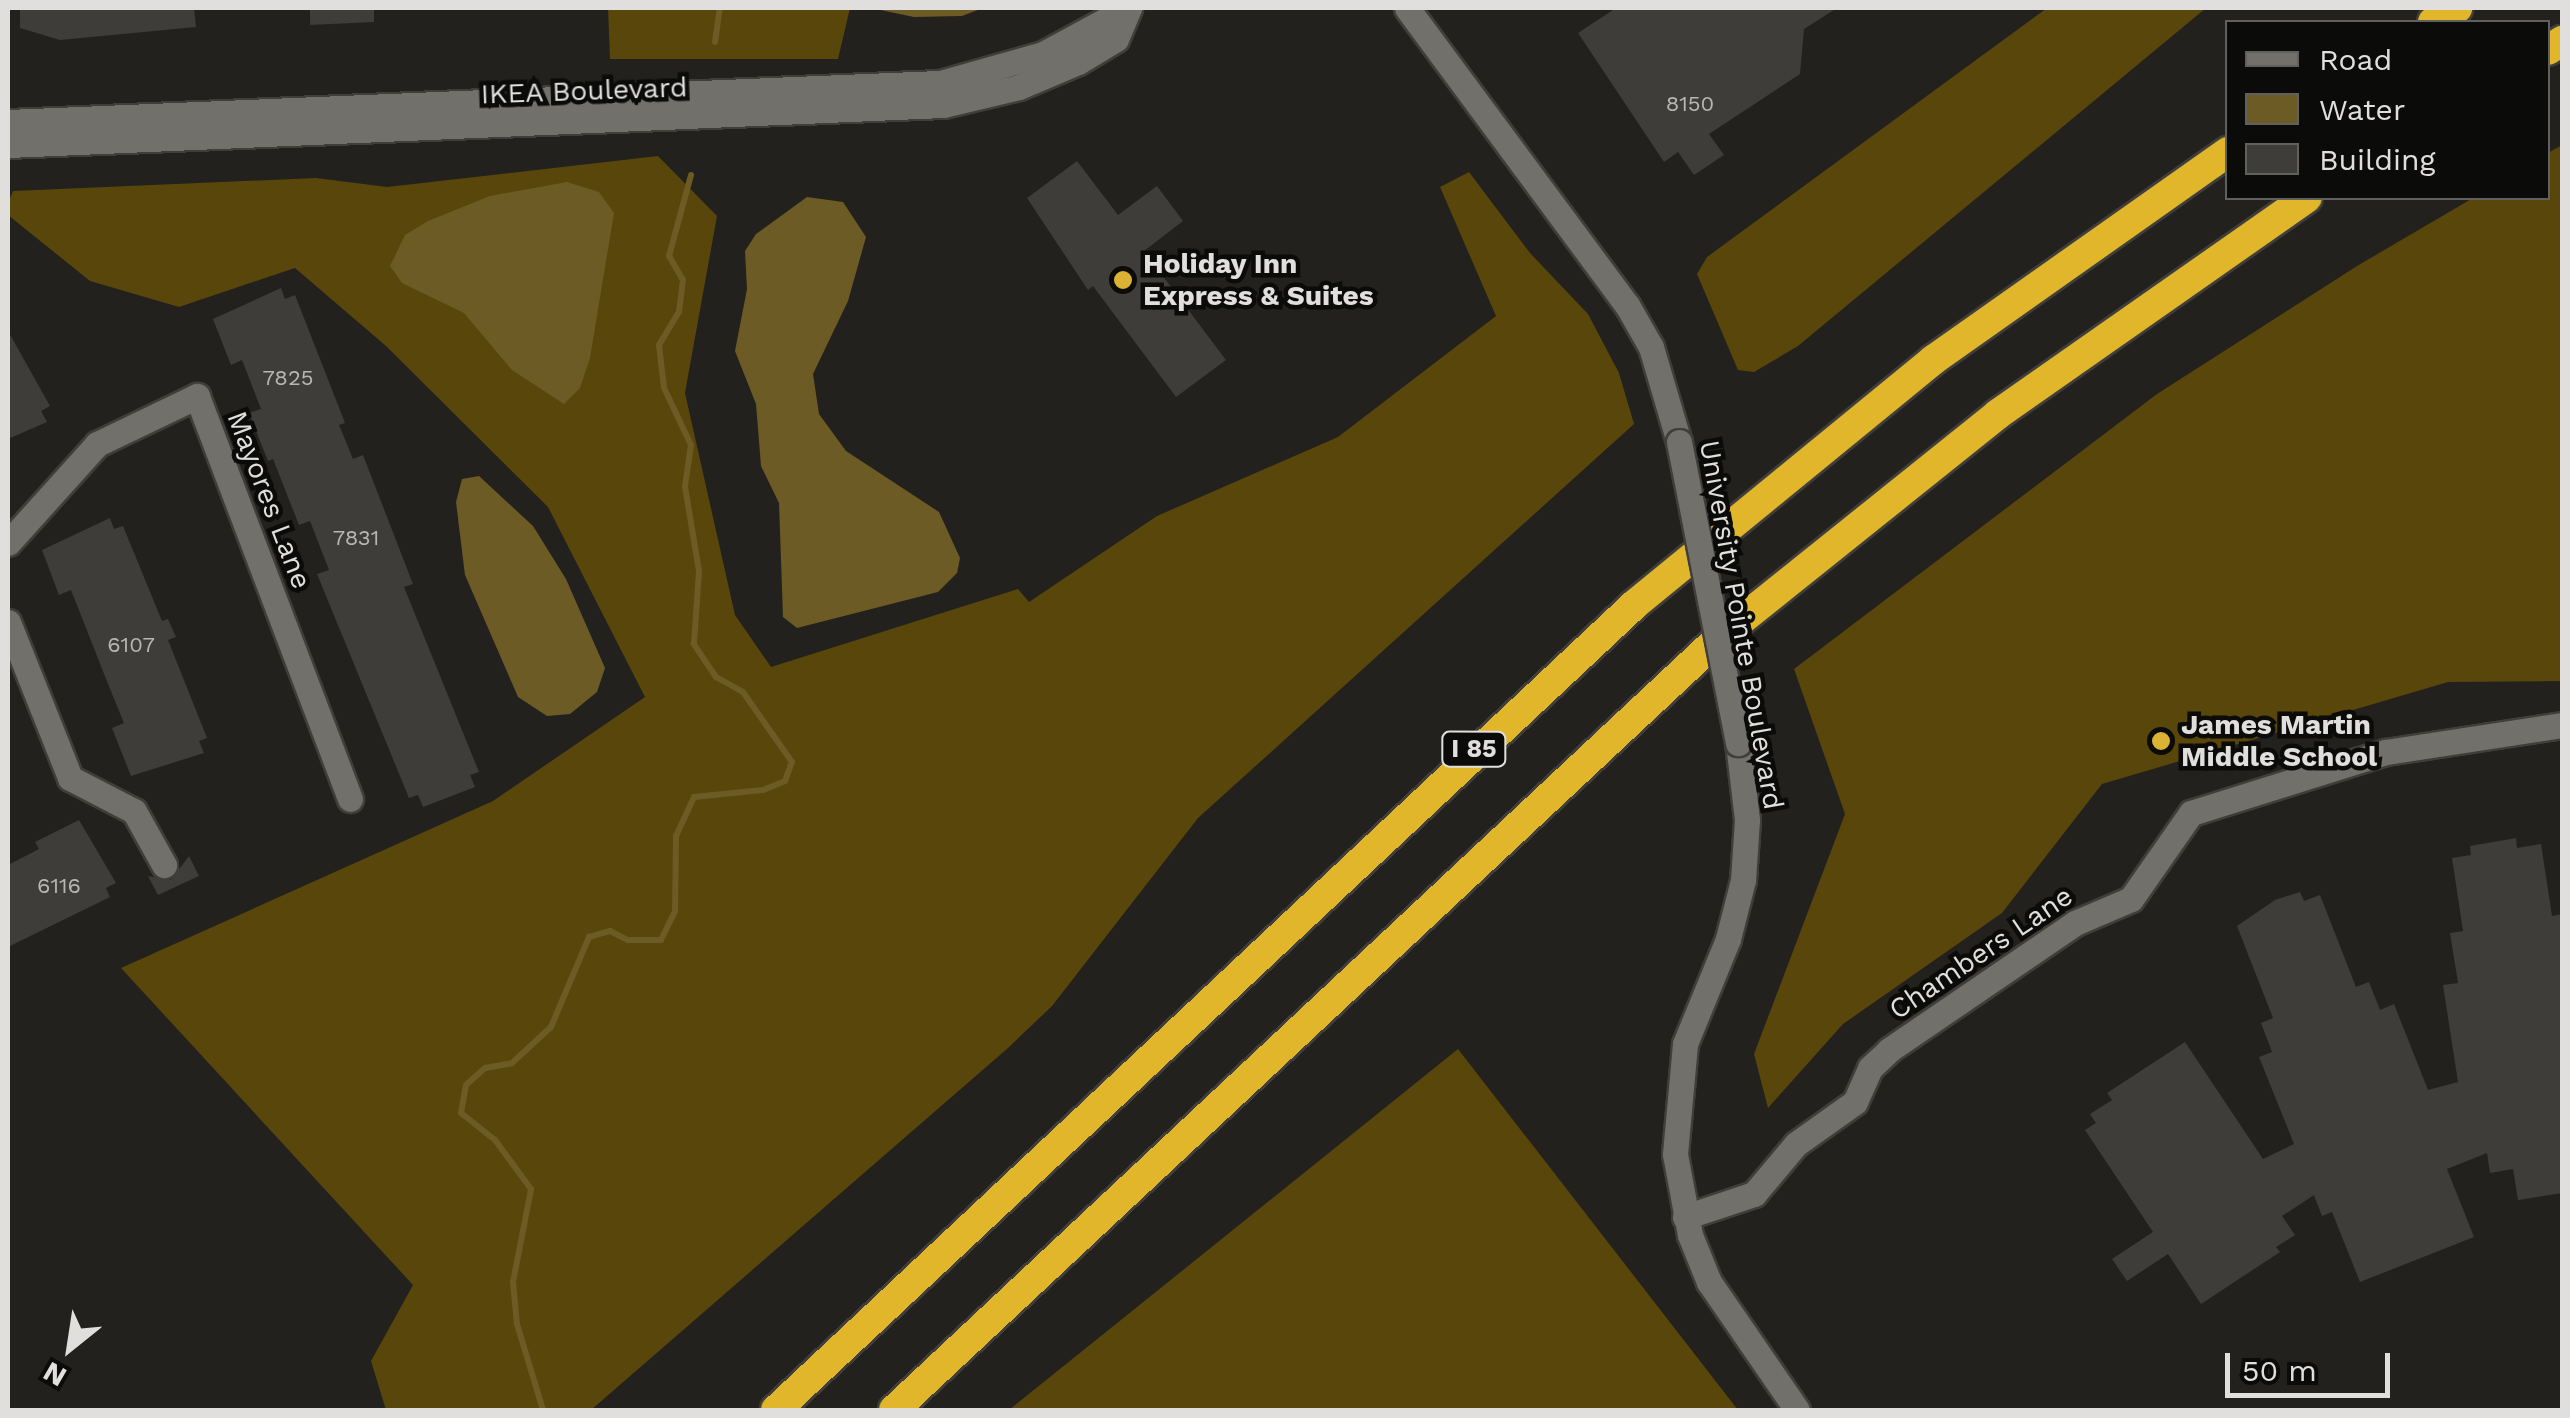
<!DOCTYPE html>
<style>
body{margin:0}
#map{position:relative;width:2570px;height:1418px;overflow:hidden;background:#22211d;font-family:"Work Sans",sans-serif}
div>[style]{position:absolute}
[style*='--x']{left:calc(var(--x)*1px);top:calc(var(--y)*1px);width:calc(var(--w)*1px);rotate:calc(var(--a)*1deg)}
.forest>*{inset:0;background:#58460b}
.water>*{inset:0;background:#6d5b25}
.stream>*{height:6px;margin:-3px;padding:0 3px;transform-origin:3px;border-radius:3px;background:#6d5b25}
.building>*{inset:0;background:#3f3d39}
.roads{filter:drop-shadow(2px 0 #3f3e3a) drop-shadow(-2px 0 #3f3e3a) drop-shadow(0 2px #3f3e3a) drop-shadow(0 -2px #3f3e3a)}
.minor>*{height:25px;margin:-12.5px;padding:0 12.5px;transform-origin:12.5px;border-radius:12.5px;background:#71706b}
.highway>*{height:30px;margin:-15px;padding:0 15px;transform-origin:15px;border-radius:15px;background:#e1b62a}
.bridges{filter:drop-shadow(2px 0 #3f3e3a) drop-shadow(-2px 0 #3f3e3a) drop-shadow(0 2px #3f3e3a) drop-shadow(0 -2px #3f3e3a)}
.minor-bridge>*{height:25px;margin:-12.5px;padding:0 12.5px;transform-origin:12.5px;border-radius:12.5px;background:#71706b}
.dots>*{width:28px;height:28px;translate:-50% -50%;box-sizing:border-box;border:5px solid #0b0b09;border-radius:50%}
span{translate:-50% -50%;white-space:nowrap;text-align:center;line-height:1.15;-webkit-text-stroke:9px #0b0b09;paint-order:stroke}
.number-label{font-size:22px;color:#b8b6b4}
.number-label span{-webkit-text-stroke-width:0}
.shield-label span{padding:2px 8px;background:#0b0b09;border:2px solid;border-radius:8px;-webkit-text-stroke-width:0}
.shield-label{font-size:25px;color:#e0dfdd;font-weight:700}
.street-label{font-size:28px;color:#e0dfdd}
.poi-label{font-size:28px;color:#e0dfdd;font-weight:700}
.left{translate:0 -50%;text-align:left}
.frame{position:absolute;inset:0;border:10px solid #e0dfdd;pointer-events:none}
.legend{position:absolute;left:2225px;top:20px;width:325px;height:180px;box-sizing:border-box;background:#0b0b09;border:2px solid #60605e;margin:0;padding:12px 18px;list-style:none;font-size:30px;color:#e0dfdd}
.legend li{display:flex;align-items:center;gap:20px;height:50px}
.legend b{width:50px;border:2px solid #60605e}
.north{position:absolute;left:20px;top:1298px;width:100px;height:100px;-webkit-text-stroke:8px #0b0b09;paint-order:stroke;rotate:210deg;font-size:28px;font-weight:700;line-height:40px;text-align:center;color:#e0dfdd}
.north::after{content:'';display:block;margin:auto;width:35px;height:45px;background:#e0dfdd;clip-path:polygon(50% 0,100% 100%,50% 72%,0 100%)}
.scale{position:absolute;left:2225px;top:1353px;width:165px;height:45px;box-sizing:border-box;border:5px solid #e0dfdd;border-top:0;padding-left:12px;font-size:30px;line-height:35px;white-space:nowrap;color:#e0dfdd;-webkit-text-stroke:8px #0b0b09;paint-order:stroke}
</style>
<div id="map">
<div class="forest">
<i style="clip-path:polygon(608px 8px,850px 8px,838px 59px,610px 59px)"></i>
<i style="clip-path:polygon(2047px 8px,2206px 8px,1798px 346px,1754px 372px,1738px 370px,1697px 274px,1707px 257px)"></i>
<i style="clip-path:polygon(2562px 145px,2562px 681px,2448px 682px,2102px 784px,2002px 913px,1843px 1024px,1768px 1108px,1754px 1054px,1845px 814px,1794px 669px,2157px 394px,2357px 266px,2473px 198px,2548px 198px,2548px 153px)"></i>
<i style="clip-path:polygon(658px 156px,717px 216px,685px 393px,735px 615px,771px 667px,1018px 589px,1029px 602px,1157px 516px,1338px 437px,1496px 316px,1440px 187px,1469px 172px,1530px 253px,1588px 314px,1619px 373px,1634px 424px,1198px 818px,1052px 1006px,1008px 1048px,591px 1410px,386px 1410px,371px 1361px,413px 1285px,121px 968px,493px 801px,645px 697px,548px 507px,386px 346px,295px 268px,179px 307px,90px 281px,8px 215px,8px 203px,13px 191px,316px 178px,387px 187px)"></i>
<i style="clip-path:polygon(1458px 1049px,1738px 1410px,1009px 1410px)"></i>
</div>
<div class="water">
<i style="clip-path:polygon(871px 8px,983px 8px,962px 16px,914px 17px)"></i>
<i style="clip-path:polygon(567px 182px,599px 192px,614px 213px,590px 358px,580px 388px,564px 404px,512px 370px,464px 313px,402px 283px,390px 266px,405px 235px,428px 221px,490px 196px)"></i>
<i style="clip-path:polygon(807px 197px,843px 202px,866px 237px,848px 301px,813px 374px,819px 414px,846px 451px,939px 512px,960px 558px,957px 573px,938px 592px,797px 628px,783px 617px,779px 503px,761px 466px,756px 404px,735px 351px,747px 289px,745px 251px,756px 234px)"></i>
<i style="clip-path:polygon(479px 476px,533px 526px,566px 579px,605px 668px,597px 692px,570px 714px,547px 716px,518px 697px,465px 575px,456px 502px,462px 479px)"></i>
</div>
<div class="stream">
<i style="--x:715;--y:42;--w:34;--a:-82"></i>
<i style="--x:543;--y:1410;--w:90;--a:-106.8"></i>
<i style="--x:517;--y:1324;--w:42;--a:-95.4"></i>
<i style="--x:513;--y:1282;--w:95;--a:-79"></i>
<i style="--x:531;--y:1189;--w:61;--a:-126.3"></i>
<i style="--x:495;--y:1140;--w:43;--a:-141.5"></i>
<i style="--x:461;--y:1113;--w:28;--a:-80"></i>
<i style="--x:466;--y:1085;--w:25;--a:-42"></i>
<i style="--x:485;--y:1068;--w:27;--a:-10"></i>
<i style="--x:512;--y:1063;--w:53;--a:-42.7"></i>
<i style="--x:551;--y:1027;--w:98;--a:-67.1"></i>
<i style="--x:589;--y:937;--w:22;--a:-16"></i>
<i style="--x:610;--y:931;--w:20;--a:27"></i>
<i style="--x:628;--y:940;--w:33;--a:0"></i>
<i style="--x:661;--y:940;--w:32;--a:-64"></i>
<i style="--x:675;--y:911;--w:75;--a:-89.2"></i>
<i style="--x:676;--y:836;--w:43;--a:-65.2"></i>
<i style="--x:694;--y:797;--w:69;--a:-5.8"></i>
<i style="--x:763;--y:790;--w:24;--a:-22"></i>
<i style="--x:785;--y:781;--w:20;--a:-70"></i>
<i style="--x:792;--y:762;--w:85;--a:-125"></i>
<i style="--x:743;--y:692;--w:31;--a:-151"></i>
<i style="--x:716;--y:677;--w:40;--a:-124"></i>
<i style="--x:694;--y:644;--w:73;--a:-86.1"></i>
<i style="--x:699;--y:571;--w:86;--a:-99.4"></i>
<i style="--x:685;--y:486;--w:41;--a:-81.7"></i>
<i style="--x:691;--y:445;--w:63;--a:-115.3"></i>
<i style="--x:664;--y:388;--w:43;--a:-96.6"></i>
<i style="--x:659;--y:345;--w:39;--a:-59"></i>
<i style="--x:679;--y:312;--w:32;--a:-83"></i>
<i style="--x:683;--y:280;--w:28;--a:-120"></i>
<i style="--x:669;--y:256;--w:84;--a:-74.8"></i>
</div>
<div class="building">
<i style="clip-path:polygon(20px 8px,194px 8px,196px 27px,60px 40px,20px 28px)"></i>
<i style="clip-path:polygon(310px 8px,374px 8px,374px 22px,310px 25px)"></i>
<i style="clip-path:polygon(1616px 8px,1837px 8px,1804px 29px,1800px 74px,1709px 134px,1724px 155px,1694px 175px,1678px 152px,1664px 162px,1578px 33px)"></i>
<i style="clip-path:polygon(1077px 161px,1118px 215px,1157px 186px,1183px 221px,1144px 251px,1226px 360px,1176px 397px,1093px 286px,1088px 290px,1027px 198px)"></i>
<i style="clip-path:polygon(281px 288px,285px 299px,295px 295px,345px 423px,339px 425px,353px 459px,363px 455px,413px 584px,404px 587px,479px 772px,470px 775px,475px 787px,423px 807px,418px 795px,409px 798px,317px 574px,329px 570px,310px 521px,299px 525px,273px 459px,268px 461px,249px 413px,261px 409px,242px 360px,231px 365px,213px 319px)"></i>
<i style="clip-path:polygon(8px 331px,50px 406px,41px 411px,47px 422px,8px 439px)"></i>
<i style="clip-path:polygon(110px 518px,114px 529px,123px 526px,162px 621px,168px 619px,176px 637px,168px 640px,207px 738px,199px 741px,204px 753px,131px 776px,112px 728px,124px 723px,110px 689px,71px 590px,59px 595px,42px 550px)"></i>
<i style="clip-path:polygon(79px 820px,116px 883px,106px 888px,110px 897px,8px 947px,8px 865px,39px 849px,35px 842px)"></i>
<i style="clip-path:polygon(2516px 838px,2517px 848px,2541px 844px,2552px 916px,2562px 914px,2562px 1193px,2518px 1200px,2513px 1169px,2490px 1173px,2487px 1153px,2447px 1169px,2474px 1237px,2360px 1282px,2332px 1212px,2322px 1216px,2314px 1195px,2282px 1216px,2295px 1235px,2276px 1247px,2280px 1252px,2201px 1304px,2168px 1254px,2127px 1281px,2112px 1259px,2153px 1232px,2085px 1130px,2096px 1123px,2090px 1114px,2112px 1100px,2107px 1093px,2185px 1042px,2263px 1159px,2294px 1144px,2259px 1057px,2272px 1052px,2261px 1023px,2273px 1018px,2237px 926px,2275px 900px,2300px 892px,2304px 901px,2320px 895px,2356px 987px,2369px 982px,2380px 1010px,2394px 1004px,2428px 1090px,2458px 1082px,2443px 985px,2458px 983px,2450px 933px,2463px 931px,2452px 858px,2471px 855px,2470px 846px)"></i>
<i style="clip-path:polygon(189px 856px,199px 876px,158px 895px,148px 876px,171px 880px)"></i>
</div>
<div class="roads">
<div class="minor">
<i style="--x:1407;--y:8;--w:370;--a:53.5"></i>
<i style="--x:1627;--y:305;--w:48;--a:60.3"></i>
<i style="--x:1651;--y:347;--w:99;--a:73.6"></i>
<i style="--x:8;--y:122;--w:933;--a:-2.4"></i>
<i style="--x:940;--y:83;--w:107;--a:-15.7"></i>
<i style="--x:1043;--y:54;--w:97;--a:-28.4"></i>
<i style="--x:8;--y:145;--w:936;--a:-2.45"></i>
<i style="--x:943;--y:105;--w:78;--a:-13.3"></i>
<i style="--x:1019;--y:87;--w:64;--a:-23"></i>
<i style="--x:1078;--y:62;--w:44;--a:-31.2"></i>
<i style="--x:1116;--y:39;--w:34;--a:-67"></i>
<i style="--x:8;--y:543;--w:133;--a:-48"></i>
<i style="--x:97;--y:444;--w:111;--a:-25.6"></i>
<i style="--x:197;--y:396;--w:431;--a:69.2"></i>
<i style="--x:8;--y:622;--w:168;--a:68.3"></i>
<i style="--x:70;--y:778;--w:72;--a:27.3"></i>
<i style="--x:134;--y:811;--w:62;--a:60.9"></i>
<i style="--x:1738;--y:743;--w:78;--a:83.3"></i>
<i style="--x:1747;--y:820;--w:60;--a:93.8"></i>
<i style="--x:1743;--y:880;--w:61;--a:104.3"></i>
<i style="--x:1728;--y:939;--w:113;--a:112.3"></i>
<i style="--x:1685;--y:1044;--w:110;--a:95.2"></i>
<i style="--x:1675;--y:1154;--w:82;--a:79.5"></i>
<i style="--x:1690;--y:1235;--w:51;--a:68"></i>
<i style="--x:1709;--y:1282;--w:155;--a:55.5"></i>
<i style="--x:1685;--y:1217;--w:73;--a:-18.4"></i>
<i style="--x:1754;--y:1194;--w:65;--a:-50"></i>
<i style="--x:1796;--y:1144;--w:72;--a:-35.4"></i>
<i style="--x:1855;--y:1102;--w:37;--a:-66"></i>
<i style="--x:1870;--y:1068;--w:26;--a:-43"></i>
<i style="--x:1889;--y:1050;--w:225;--a:-34.3"></i>
<i style="--x:2075;--y:923;--w:61;--a:-23.2"></i>
<i style="--x:2131;--y:899;--w:105;--a:-55.1"></i>
<i style="--x:2191;--y:813;--w:204;--a:-17.4"></i>
<i style="--x:2386;--y:752;--w:178;--a:-8.7"></i>
</div>
<div class="highway">
<i style="--x:2433;--y:22;--w:28;--a:-30"></i>
<i style="--x:2548;--y:50;--w:17;--a:-33"></i>
<i style="--x:776;--y:1410;--w:1177;--a:-43.17"></i>
<i style="--x:1634;--y:605;--w:387;--a:-39.3"></i>
<i style="--x:1933;--y:360;--w:361;--a:-35.2"></i>
<i style="--x:894;--y:1410;--w:1131;--a:-43.1"></i>
<i style="--x:1720;--y:637;--w:356;--a:-38.7"></i>
<i style="--x:1998;--y:414;--w:377;--a:-35"></i>
</div>
</div>
<div class="bridges">
<div class="minor-bridge">
<i style="--x:1679;--y:442;--w:307;--a:78.9"></i>
</div>
</div>
<div class="dots">
<i style="left:1123px;top:280px;background:#dbb233"></i>
<i style="left:2161px;top:741px;background:#dbb233"></i>
</div>
<div class="number-label">
<span style="left:1690px;top:104px">8150</span>
<span style="left:288px;top:378px">7825</span>
<span style="left:356px;top:538px">7831</span>
<span style="left:131px;top:645px">6107</span>
<span style="left:59px;top:886px">6116</span>
</div>
<div class="shield-label">
<span style="left:1474px;top:749px">I 85</span>
</div>
<div class="street-label">
<span style="left:584px;top:91px;rotate:-2deg">IKEA Boulevard</span>
<span style="left:269px;top:500px;rotate:69deg">Mayores Lane</span>
<span style="left:1741px;top:625px;rotate:80deg">University Pointe Boulevard</span>
<span style="left:1981px;top:953px;rotate:-34deg">Chambers Lane</span>
</div>
<div class="poi-label">
<span class="left" style="left:1143px;top:280px">Holiday Inn<br>Express &amp; Suites</span>
<span class="left" style="left:2181px;top:741px">James Martin<br>Middle School</span>
</div>
<div class="frame"></div>
<ul class="legend">
<li><b style="height:12px;background:#71706b"></b>Road</li>
<li><b style="height:28px;background:#6d5b25"></b>Water</li>
<li><b style="height:28px;background:#3f3d39"></b>Building</li>
</ul>
<div class="north">N</div>
<div class="scale">50 m</div>
</div>
